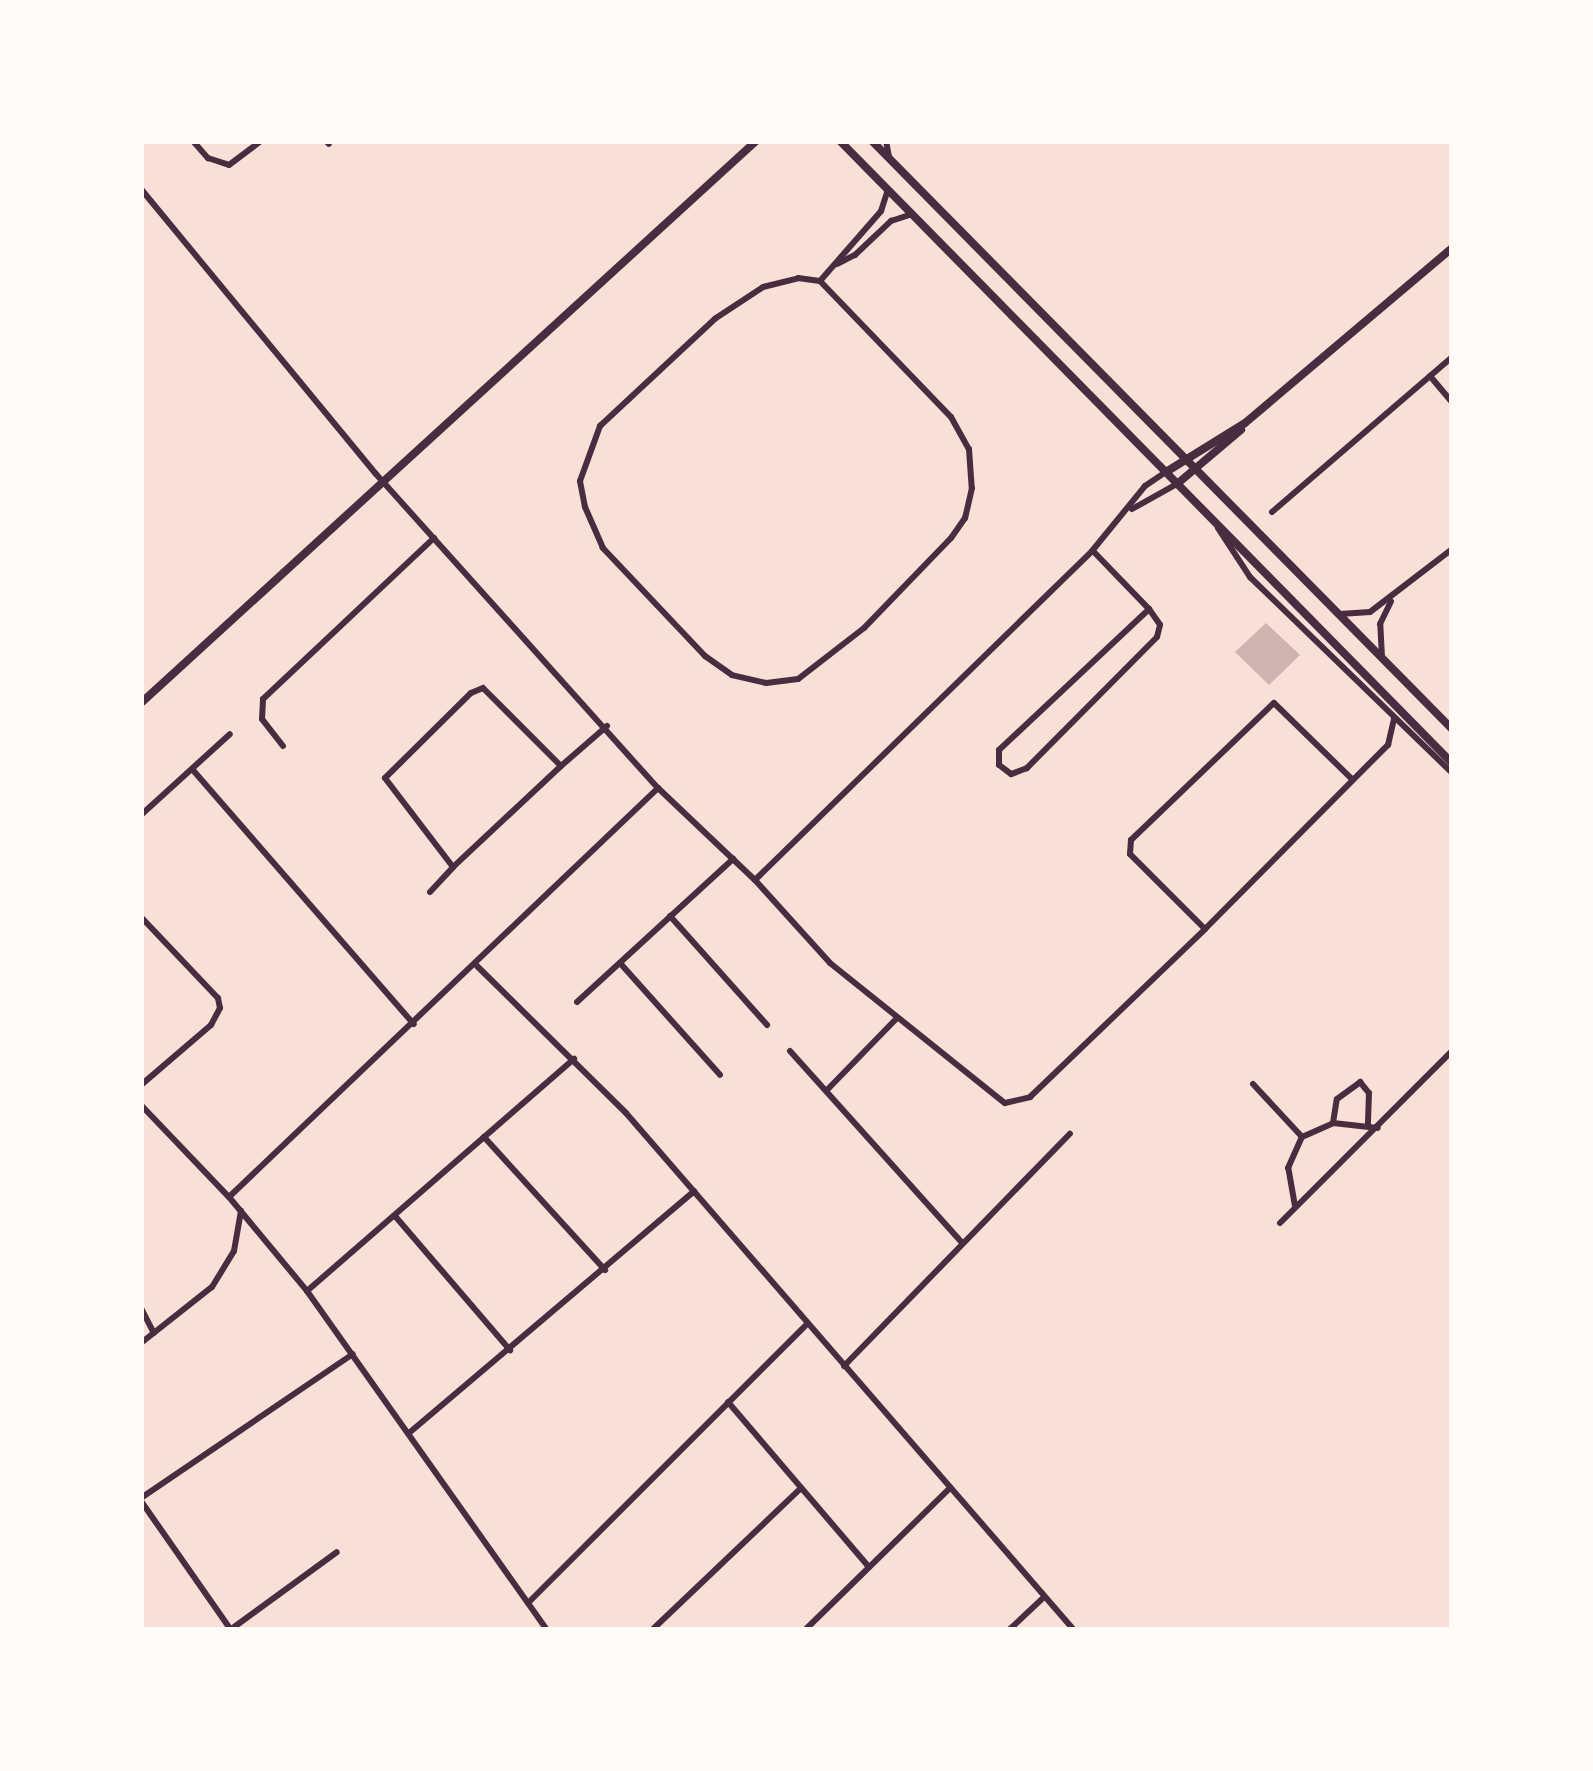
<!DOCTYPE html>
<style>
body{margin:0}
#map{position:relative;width:1593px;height:1771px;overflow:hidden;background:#f7e1d7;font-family:Montserrat,sans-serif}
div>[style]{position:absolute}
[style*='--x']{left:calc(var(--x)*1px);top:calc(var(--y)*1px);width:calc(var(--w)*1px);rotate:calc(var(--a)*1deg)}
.building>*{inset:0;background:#ccb4b1}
.minor>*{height:6px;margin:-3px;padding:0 3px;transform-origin:3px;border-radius:3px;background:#4a2c40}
.tertiary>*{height:8px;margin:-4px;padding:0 4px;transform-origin:4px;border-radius:4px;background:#4a2c40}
span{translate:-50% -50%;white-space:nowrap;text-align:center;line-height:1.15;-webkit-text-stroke:9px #fffaf5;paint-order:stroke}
.frame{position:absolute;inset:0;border:144px solid #fffaf5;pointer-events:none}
</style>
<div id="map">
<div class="building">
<i style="clip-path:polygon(1266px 623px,1300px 655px,1269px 685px,1235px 652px)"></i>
</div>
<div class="minor">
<i style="--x:193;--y:141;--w:23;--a:49"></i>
<i style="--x:208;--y:158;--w:22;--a:18"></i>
<i style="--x:229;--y:165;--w:40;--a:-37"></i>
<i style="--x:326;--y:141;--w:4;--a:45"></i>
<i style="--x:886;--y:141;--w:15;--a:79"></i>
<i style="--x:141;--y:189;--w:369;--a:50.5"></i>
<i style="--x:376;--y:474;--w:422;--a:48.1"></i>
<i style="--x:658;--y:788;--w:134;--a:43.5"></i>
<i style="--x:755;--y:880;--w:112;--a:47.9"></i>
<i style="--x:830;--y:963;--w:224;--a:38.7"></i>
<i style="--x:1005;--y:1103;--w:26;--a:-13"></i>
<i style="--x:1030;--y:1097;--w:243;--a:-43.8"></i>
<i style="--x:1205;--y:929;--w:260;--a:-45.2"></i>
<i style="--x:1388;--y:745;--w:27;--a:-77"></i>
<i style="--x:837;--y:264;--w:20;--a:-27"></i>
<i style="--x:855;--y:255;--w:50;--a:-43.4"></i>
<i style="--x:891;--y:221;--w:22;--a:-18"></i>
<i style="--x:798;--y:278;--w:22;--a:8"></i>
<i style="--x:820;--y:281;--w:189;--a:46.1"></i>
<i style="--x:951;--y:417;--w:37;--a:61"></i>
<i style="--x:969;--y:449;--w:39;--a:86"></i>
<i style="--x:972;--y:488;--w:31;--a:103"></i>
<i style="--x:965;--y:518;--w:24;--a:125"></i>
<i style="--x:951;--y:538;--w:125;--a:134"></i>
<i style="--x:864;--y:628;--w:83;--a:142.3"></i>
<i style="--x:798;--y:679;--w:32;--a:173"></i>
<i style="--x:766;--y:683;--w:35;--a:-167"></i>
<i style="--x:732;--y:675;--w:33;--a:-145"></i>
<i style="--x:705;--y:656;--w:149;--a:-133.4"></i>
<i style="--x:603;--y:548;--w:45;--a:-113.7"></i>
<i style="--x:585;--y:507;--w:26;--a:-101"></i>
<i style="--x:580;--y:481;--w:59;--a:-70"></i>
<i style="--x:600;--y:426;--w:158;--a:-43"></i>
<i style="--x:716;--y:318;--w:56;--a:-33.4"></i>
<i style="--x:763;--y:287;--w:36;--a:-14"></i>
<i style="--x:820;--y:281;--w:93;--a:-48.9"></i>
<i style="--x:881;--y:211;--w:22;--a:-72"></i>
<i style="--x:1430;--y:376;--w:34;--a:50"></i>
<i style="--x:1132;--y:509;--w:51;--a:-29.1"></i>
<i style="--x:1272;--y:512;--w:238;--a:-40.7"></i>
<i style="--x:1218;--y:528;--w:59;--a:56.9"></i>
<i style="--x:1250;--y:577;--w:281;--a:44.1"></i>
<i style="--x:1094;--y:552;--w:79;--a:46"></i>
<i style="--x:1149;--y:609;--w:19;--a:55"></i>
<i style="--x:1160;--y:625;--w:12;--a:104"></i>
<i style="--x:1157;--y:637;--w:185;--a:134.8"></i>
<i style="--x:1027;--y:768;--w:17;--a:159"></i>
<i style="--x:1011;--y:774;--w:15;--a:-143"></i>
<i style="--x:999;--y:765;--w:15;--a:-90"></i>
<i style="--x:999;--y:750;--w:206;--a:-43.2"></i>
<i style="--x:1340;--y:614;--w:30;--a:-4"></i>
<i style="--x:1370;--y:612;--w:103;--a:-37.5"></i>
<i style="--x:1382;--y:657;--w:33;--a:-93"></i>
<i style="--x:1380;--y:624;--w:25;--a:-64"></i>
<i style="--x:483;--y:688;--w:110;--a:45"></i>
<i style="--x:561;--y:766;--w:148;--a:136.9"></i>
<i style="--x:453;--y:867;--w:112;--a:-127.4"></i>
<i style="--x:385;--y:778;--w:121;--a:-44.7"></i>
<i style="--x:471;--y:693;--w:13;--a:-23"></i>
<i style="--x:283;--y:746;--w:34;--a:-128"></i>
<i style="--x:262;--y:719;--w:20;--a:-87"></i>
<i style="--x:263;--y:699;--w:235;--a:-43.3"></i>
<i style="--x:561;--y:766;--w:61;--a:-41"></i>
<i style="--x:192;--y:769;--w:338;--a:49"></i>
<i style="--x:141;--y:815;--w:120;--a:-42.3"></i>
<i style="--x:755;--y:880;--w:471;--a:-44.3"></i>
<i style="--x:1092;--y:551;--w:84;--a:-50.8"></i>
<i style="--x:1145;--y:486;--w:25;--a:-34"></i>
<i style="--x:430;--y:892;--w:34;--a:-47"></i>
<i style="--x:670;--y:916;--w:146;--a:48.3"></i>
<i style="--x:141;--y:917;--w:112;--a:46.5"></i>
<i style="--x:218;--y:998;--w:10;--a:79"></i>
<i style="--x:220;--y:1008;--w:19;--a:118"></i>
<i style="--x:211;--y:1025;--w:92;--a:139.4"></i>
<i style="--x:1205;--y:929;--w:106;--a:-135"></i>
<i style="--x:1130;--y:854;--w:14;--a:-86"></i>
<i style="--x:1131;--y:840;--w:198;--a:-43.8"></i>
<i style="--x:1274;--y:703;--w:109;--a:44.3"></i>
<i style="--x:620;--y:963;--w:150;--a:48.2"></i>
<i style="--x:477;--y:966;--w:209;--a:44.6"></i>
<i style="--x:626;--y:1113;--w:684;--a:49.09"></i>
<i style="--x:577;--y:1002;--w:212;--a:-42.5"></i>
<i style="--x:790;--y:1051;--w:258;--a:48.1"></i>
<i style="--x:1253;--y:1084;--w:72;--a:47.2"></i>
<i style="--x:827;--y:1090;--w:99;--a:-45.8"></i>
<i style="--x:141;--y:1105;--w:127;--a:46.3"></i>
<i style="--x:229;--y:1197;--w:122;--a:50.3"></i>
<i style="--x:307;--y:1291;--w:415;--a:54.7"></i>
<i style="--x:1333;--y:1123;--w:24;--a:-81"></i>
<i style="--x:1337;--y:1099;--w:29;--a:-36"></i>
<i style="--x:1360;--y:1082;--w:14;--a:51"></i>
<i style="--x:1369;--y:1093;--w:32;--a:92"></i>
<i style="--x:484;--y:1137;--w:180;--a:47.7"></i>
<i style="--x:229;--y:1197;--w:593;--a:-43.63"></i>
<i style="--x:1295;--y:1206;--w:39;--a:-100"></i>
<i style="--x:1288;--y:1168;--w:34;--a:-66"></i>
<i style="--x:1302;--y:1137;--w:34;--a:-24"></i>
<i style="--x:1333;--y:1123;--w:45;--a:6.3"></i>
<i style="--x:395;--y:1216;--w:177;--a:49.4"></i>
<i style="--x:1280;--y:1223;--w:243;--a:-45"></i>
<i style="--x:307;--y:1291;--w:354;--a:-41"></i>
<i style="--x:141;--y:1308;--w:28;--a:63"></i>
<i style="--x:141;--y:1343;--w:90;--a:-38.3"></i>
<i style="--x:212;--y:1287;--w:42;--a:-58.6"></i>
<i style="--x:234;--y:1251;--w:41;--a:-80.1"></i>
<i style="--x:844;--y:1366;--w:324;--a:-45.8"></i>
<i style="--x:728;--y:1402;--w:217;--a:49.5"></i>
<i style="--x:409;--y:1433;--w:374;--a:-40.3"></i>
<i style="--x:141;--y:1498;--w:256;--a:-34.2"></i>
<i style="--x:141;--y:1501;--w:157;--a:55.1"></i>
<i style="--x:528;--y:1603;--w:392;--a:-45"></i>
<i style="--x:230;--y:1630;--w:132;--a:-36.1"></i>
<i style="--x:652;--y:1630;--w:206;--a:-43.6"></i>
<i style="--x:805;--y:1630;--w:203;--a:-44.4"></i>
<i style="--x:1009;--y:1630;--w:48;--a:-43.3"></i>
</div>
<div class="tertiary">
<i style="--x:840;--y:141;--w:873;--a:45.46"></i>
<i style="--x:872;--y:141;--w:826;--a:45.39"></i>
<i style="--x:1166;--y:472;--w:93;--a:-31.8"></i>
<i style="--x:1245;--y:423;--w:271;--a:-40.2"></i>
<i style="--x:1177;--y:484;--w:84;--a:-40.2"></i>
<i style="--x:141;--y:703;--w:833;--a:-42.42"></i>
</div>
<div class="frame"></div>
</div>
